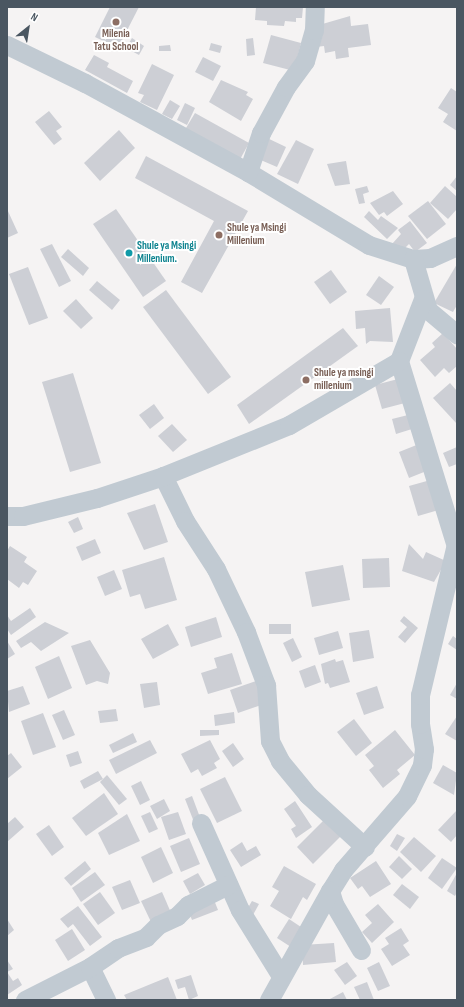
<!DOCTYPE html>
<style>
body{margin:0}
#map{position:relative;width:464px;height:1007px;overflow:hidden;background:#f5f3f3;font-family:"Sofia Sans Condensed",sans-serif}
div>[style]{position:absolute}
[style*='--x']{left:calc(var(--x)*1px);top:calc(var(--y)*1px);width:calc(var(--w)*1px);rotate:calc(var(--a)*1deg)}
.building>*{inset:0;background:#cdcfd5}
.minor>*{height:19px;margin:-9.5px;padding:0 9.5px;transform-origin:9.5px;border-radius:9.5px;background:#c1cad2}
.dots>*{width:11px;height:11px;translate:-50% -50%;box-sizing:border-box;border:2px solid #fff;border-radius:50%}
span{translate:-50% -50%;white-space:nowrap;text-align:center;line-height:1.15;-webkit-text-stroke:4px #fff;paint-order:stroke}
.education-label{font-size:11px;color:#785e54;font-weight:700}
.left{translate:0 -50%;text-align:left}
.culture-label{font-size:11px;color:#0d838f;font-weight:700}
.frame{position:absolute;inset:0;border:8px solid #4a5661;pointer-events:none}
.north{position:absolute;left:8px;top:8px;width:40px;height:40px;-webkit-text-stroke:3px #fff;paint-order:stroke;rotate:30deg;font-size:11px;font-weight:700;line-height:16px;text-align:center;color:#4a5661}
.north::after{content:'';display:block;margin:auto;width:14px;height:18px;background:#4a5661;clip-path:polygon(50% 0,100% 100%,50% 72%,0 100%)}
</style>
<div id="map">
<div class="building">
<i style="clip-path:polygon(110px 7px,139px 7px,118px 48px,95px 37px)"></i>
<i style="clip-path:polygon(256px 7px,303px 7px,302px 18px,296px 18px,296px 22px,285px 21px,284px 26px,267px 25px,267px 21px,255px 20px)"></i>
<i style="clip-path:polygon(350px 16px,351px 26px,368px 24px,371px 45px,348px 48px,349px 57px,336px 59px,335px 51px,325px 53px,324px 46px,316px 47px,319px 25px)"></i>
<i style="clip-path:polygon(271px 35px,301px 43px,294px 71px,263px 63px)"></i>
<i style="clip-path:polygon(132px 38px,144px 46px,139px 55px,126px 48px)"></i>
<i style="clip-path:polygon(253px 38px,255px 55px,247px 56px,246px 39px)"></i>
<i style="clip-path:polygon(211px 43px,222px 46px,220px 53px,209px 50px)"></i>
<i style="clip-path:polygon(170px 45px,171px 51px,159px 51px,159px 46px)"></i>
<i style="clip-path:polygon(94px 55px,109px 63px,107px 67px,133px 81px,127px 93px,85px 70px)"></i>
<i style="clip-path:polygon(203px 57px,221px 66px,213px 81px,195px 72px)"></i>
<i style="clip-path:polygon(152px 64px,174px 75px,157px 110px,140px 102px,144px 95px,138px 93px)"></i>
<i style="clip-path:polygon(221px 80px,248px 92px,246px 95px,253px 99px,241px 121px,209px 102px)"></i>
<i style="clip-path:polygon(451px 88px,457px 92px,457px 131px,443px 122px,448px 114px,438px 108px)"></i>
<i style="clip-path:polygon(170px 100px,180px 106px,172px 119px,162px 114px)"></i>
<i style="clip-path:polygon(185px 103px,195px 108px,187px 125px,177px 120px)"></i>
<i style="clip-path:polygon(49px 111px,62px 127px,56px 131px,62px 139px,54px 145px,35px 122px)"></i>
<i style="clip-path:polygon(195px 113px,249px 143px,238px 163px,183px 133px)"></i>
<i style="clip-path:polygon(119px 130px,135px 148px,100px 181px,84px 163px)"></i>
<i style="clip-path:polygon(265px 137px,286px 147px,277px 167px,256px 158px)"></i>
<i style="clip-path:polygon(296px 140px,314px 149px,298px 184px,277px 174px)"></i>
<i style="clip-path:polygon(146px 156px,248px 211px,202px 293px,181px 282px,214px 221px,135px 178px)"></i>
<i style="clip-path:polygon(346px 161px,350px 184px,335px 186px,327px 164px)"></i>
<i style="clip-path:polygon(457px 176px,457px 191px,450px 185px)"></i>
<i style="clip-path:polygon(367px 186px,369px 192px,363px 194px,365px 203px,359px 204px,355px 189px)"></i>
<i style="clip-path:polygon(445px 186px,457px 197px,457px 209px,448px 219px,430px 203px)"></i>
<i style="clip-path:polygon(393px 191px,403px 204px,387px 216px,384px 212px,379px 215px,370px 203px)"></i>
<i style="clip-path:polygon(428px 201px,446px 224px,427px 239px,408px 216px)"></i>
<i style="clip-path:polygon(7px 209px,18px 233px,7px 238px)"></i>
<i style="clip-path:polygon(116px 209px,166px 281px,143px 297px,93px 224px)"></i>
<i style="clip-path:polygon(369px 211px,378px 220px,381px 216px,398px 228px,387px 239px,364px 217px)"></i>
<i style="clip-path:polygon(410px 221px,427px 243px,415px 252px,409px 244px,401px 252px,392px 244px,401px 234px,398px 230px)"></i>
<i style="clip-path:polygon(52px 244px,71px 281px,59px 287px,40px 249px)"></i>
<i style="clip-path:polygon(68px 249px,89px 268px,83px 276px,61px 257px)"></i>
<i style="clip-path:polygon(457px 264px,457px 305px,453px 312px,434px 303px)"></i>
<i style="clip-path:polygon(28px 267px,48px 318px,29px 325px,9px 274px)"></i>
<i style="clip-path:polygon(331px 270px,347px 292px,330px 304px,314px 282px)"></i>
<i style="clip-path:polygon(379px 276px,394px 287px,381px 305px,366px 295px)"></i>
<i style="clip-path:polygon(97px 281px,120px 300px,112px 310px,89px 290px)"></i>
<i style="clip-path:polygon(166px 290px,231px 377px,208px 394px,143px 307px)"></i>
<i style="clip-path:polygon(76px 299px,93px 318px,81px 329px,63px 311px)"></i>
<i style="clip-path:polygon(390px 308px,393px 342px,370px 341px,366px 344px,365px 328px,356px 329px,355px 311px)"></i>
<i style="clip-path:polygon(343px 328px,358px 346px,249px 424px,237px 405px)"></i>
<i style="clip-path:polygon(443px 333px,457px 349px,457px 366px,449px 373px,444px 368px,435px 377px,420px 360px,435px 347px,432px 343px)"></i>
<i style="clip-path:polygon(73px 373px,101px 463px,70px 472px,42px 382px)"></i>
<i style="clip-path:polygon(398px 379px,405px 403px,382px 409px,375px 385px)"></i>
<i style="clip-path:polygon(450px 383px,457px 391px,457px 424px,433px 398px)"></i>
<i style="clip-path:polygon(154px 404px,164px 418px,150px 429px,139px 415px)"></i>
<i style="clip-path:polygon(408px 415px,412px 429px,396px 434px,392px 419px)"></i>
<i style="clip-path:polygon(172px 424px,187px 440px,173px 452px,158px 436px)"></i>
<i style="clip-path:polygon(419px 444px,429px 470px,409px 478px,399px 452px)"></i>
<i style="clip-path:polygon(457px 447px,457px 464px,449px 467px,443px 453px)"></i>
<i style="clip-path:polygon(434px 479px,442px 509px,418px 516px,409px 486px)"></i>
<i style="clip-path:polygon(155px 504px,168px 542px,144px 550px,127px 513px)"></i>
<i style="clip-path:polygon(78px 517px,83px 529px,74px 533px,68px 522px)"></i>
<i style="clip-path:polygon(95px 539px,101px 553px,82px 561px,76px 547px)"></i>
<i style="clip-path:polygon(409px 544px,423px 559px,426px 552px,446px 561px,434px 582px,402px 571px)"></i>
<i style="clip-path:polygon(10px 546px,27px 557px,24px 562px,37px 571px,28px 585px,23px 582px,19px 588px,7px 579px,7px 551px)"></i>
<i style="clip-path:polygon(164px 557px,177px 600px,145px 609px,140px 594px,130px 597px,122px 570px)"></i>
<i style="clip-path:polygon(389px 558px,390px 587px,363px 588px,362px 559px)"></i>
<i style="clip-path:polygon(343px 565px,350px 600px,312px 607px,305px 572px)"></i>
<i style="clip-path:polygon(114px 570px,122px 589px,105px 596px,97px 577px)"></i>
<i style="clip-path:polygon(30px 608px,36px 617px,11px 635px,7px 629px,7px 615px,11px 621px)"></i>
<i style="clip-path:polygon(404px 616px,418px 628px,405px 643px,398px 637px,407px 627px,400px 621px)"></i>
<i style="clip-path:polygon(216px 617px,222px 637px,191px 647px,185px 627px)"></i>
<i style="clip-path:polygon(45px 622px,69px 633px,41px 651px,31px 642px,21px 648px,16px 641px)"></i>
<i style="clip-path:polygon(168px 624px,179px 645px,153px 659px,141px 639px)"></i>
<i style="clip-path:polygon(269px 624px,291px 624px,291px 634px,269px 634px)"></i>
<i style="clip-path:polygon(369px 630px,374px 658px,353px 662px,349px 633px)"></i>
<i style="clip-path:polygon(338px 631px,343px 648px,319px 655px,314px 638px)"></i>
<i style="clip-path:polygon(453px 636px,457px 639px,457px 650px,448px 644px)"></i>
<i style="clip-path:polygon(293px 638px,302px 657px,292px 662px,283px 643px)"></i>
<i style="clip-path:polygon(90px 640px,110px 673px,108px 684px,97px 681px,86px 685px,71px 646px)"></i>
<i style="clip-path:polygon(7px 641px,15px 654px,7px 659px)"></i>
<i style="clip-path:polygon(232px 653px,242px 684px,208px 694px,201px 673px,217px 668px,214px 658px)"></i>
<i style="clip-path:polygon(59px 656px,72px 688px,48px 699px,35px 667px)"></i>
<i style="clip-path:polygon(335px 659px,336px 662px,343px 660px,350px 682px,330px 688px,328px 683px,325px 684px,321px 664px)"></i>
<i style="clip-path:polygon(315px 665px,321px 682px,305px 688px,299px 671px)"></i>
<i style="clip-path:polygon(256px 681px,264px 704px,238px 713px,230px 690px)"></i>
<i style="clip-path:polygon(157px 682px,160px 705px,144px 708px,140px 684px)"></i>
<i style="clip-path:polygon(457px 683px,457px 699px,450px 695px)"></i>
<i style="clip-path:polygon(23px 686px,30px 704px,9px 712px,7px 691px)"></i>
<i style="clip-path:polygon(377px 686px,384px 708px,364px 715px,356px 693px)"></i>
<i style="clip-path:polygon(116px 709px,118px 721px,100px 723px,98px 711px)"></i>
<i style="clip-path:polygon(64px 710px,75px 735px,63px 740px,52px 715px)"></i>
<i style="clip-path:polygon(234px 712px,235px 723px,215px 726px,214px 715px)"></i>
<i style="clip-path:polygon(43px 713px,56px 747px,33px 755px,21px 721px)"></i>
<i style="clip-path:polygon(457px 716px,457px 741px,445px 734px)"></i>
<i style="clip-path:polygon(354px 719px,372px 743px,356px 756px,337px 732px)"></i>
<i style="clip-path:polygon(200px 730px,219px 730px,219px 735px,200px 736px)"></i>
<i style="clip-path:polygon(395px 730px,415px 755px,397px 770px,400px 774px,383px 788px,369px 770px,374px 766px,365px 755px)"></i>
<i style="clip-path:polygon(133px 733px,137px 742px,113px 753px,109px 745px)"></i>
<i style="clip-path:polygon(150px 740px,157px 753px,116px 774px,109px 760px)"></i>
<i style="clip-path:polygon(210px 740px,220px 759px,214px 763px,217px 768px,202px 776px,198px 769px,191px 773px,181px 754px)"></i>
<i style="clip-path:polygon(233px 743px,244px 759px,233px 767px,222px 751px)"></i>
<i style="clip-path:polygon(78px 751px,82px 763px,70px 767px,66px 755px)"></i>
<i style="clip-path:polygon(11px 753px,22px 767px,7px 779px,7px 756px)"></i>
<i style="clip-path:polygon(443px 765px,457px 773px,454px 795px,433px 783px)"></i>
<i style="clip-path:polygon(98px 771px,103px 779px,84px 789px,80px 781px)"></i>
<i style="clip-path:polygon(107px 775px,127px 799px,119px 805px,100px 782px)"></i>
<i style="clip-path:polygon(225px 777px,242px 811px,217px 823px,200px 789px)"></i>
<i style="clip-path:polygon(141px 781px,150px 800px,140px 805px,131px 786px)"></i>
<i style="clip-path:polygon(104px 793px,118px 814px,86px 836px,72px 818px)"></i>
<i style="clip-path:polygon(192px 796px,201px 820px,194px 822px,185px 799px)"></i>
<i style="clip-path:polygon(164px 799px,170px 811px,157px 819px,150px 806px)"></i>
<i style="clip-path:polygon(295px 801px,312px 827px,296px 838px,291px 829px,296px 826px,284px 809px)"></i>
<i style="clip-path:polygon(457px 810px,457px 835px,451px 842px,438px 830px)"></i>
<i style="clip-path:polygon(150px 812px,158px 829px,149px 833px,141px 816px)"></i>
<i style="clip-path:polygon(178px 812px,186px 834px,169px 840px,161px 817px)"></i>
<i style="clip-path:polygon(127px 814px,140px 841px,109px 855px,98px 833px)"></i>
<i style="clip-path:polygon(15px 817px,24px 827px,7px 842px,7px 824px)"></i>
<i style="clip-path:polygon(327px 817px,344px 833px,313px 864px,297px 847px)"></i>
<i style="clip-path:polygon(49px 825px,64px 847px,52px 856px,36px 834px)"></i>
<i style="clip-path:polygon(397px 834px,405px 838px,397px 851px,390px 846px)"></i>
<i style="clip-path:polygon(414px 837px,436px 856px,421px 872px,400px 852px)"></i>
<i style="clip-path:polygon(189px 838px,200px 864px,181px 872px,170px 846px)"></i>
<i style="clip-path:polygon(242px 842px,247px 851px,256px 846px,261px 855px,241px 867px,230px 850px)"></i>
<i style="clip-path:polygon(161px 847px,173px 873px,153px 883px,141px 857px)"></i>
<i style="clip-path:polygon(399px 856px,412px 869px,402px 879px,389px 867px)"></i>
<i style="clip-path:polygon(442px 858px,457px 868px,442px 889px,428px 878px)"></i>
<i style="clip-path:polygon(85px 861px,91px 869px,71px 886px,64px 878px)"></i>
<i style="clip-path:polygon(376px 861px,391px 884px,370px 897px,362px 886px,358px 889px,350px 878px)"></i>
<i style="clip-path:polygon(284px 866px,316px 884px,307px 900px,303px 897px,291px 919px,270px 906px,279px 891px,272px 887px)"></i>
<i style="clip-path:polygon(95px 872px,105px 885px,81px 902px,72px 888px)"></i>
<i style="clip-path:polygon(198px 873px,205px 885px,190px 894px,183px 881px)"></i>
<i style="clip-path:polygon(457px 873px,457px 892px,455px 896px,447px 891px)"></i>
<i style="clip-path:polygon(130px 880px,140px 903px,122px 910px,112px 887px)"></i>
<i style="clip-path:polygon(402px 884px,419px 897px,410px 909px,393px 895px)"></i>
<i style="clip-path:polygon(100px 892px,115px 913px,98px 925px,83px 904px)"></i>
<i style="clip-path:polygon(162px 892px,172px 915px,152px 924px,141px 901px)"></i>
<i style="clip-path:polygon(214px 900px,218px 910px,192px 920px,188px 910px)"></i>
<i style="clip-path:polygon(252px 901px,259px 904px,253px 915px,246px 911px)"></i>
<i style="clip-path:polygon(378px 904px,394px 922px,372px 943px,362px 932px,372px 923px,365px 915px)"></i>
<i style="clip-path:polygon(78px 906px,102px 937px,90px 946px,73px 924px,68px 928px,60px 919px)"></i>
<i style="clip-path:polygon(7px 919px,14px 930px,7px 936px)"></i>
<i style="clip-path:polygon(289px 919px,304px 929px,291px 947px,277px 938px)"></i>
<i style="clip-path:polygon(401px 928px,409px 941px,403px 945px,410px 955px,392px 966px,381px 949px,389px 944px,385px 938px)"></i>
<i style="clip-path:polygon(72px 929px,85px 950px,68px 961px,55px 940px)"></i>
<i style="clip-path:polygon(334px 943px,336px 962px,303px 965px,302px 945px)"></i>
<i style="clip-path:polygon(7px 960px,13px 969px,7px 972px,13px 981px,18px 978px,22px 985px,7px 995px)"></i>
<i style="clip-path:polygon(347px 962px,357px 976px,345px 985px,334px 970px)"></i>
<i style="clip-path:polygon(379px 962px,390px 986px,378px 991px,367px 968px)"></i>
<i style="clip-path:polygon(191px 975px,198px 996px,189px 1000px,185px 987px,178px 989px,175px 980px)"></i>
<i style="clip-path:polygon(168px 977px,177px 1000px,127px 1000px,124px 995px)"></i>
<i style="clip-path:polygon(367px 982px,374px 1000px,360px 1000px,354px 987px)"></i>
<i style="clip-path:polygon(343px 992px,347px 1000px,328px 1000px)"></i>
</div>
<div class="minor">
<i style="--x:7;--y:45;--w:87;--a:26"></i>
<i style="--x:85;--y:83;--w:186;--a:28.6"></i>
<i style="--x:248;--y:172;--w:141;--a:31.1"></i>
<i style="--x:369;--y:245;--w:46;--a:17.7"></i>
<i style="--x:413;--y:259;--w:17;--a:-3"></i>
<i style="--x:430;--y:258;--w:30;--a:-24"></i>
<i style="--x:248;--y:172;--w:41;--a:-71.6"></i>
<i style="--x:261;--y:133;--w:52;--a:-61.5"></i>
<i style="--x:286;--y:87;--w:32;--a:-54"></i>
<i style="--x:305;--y:61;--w:32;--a:-74"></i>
<i style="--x:314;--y:30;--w:23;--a:-88"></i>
<i style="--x:413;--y:259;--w:53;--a:73.6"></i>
<i style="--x:428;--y:310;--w:38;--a:40"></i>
<i style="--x:423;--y:299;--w:66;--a:111.2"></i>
<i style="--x:399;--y:361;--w:197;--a:72.9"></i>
<i style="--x:163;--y:476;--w:50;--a:63.9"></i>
<i style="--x:185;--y:521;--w:57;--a:57.1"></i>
<i style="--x:216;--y:569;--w:70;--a:64.5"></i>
<i style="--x:246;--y:632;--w:57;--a:69.3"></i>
<i style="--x:266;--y:685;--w:56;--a:85.9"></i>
<i style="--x:270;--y:741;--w:22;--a:63"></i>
<i style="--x:280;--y:761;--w:44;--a:50.5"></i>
<i style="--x:308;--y:795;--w:77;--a:42.4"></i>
<i style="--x:7;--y:516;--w:16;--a:0"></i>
<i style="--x:23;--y:516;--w:76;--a:-13.7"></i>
<i style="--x:97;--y:498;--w:70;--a:-18.4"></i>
<i style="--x:163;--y:476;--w:136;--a:-22"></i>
<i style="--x:289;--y:425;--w:127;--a:-30.2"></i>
<i style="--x:201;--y:823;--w:95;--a:65.9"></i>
<i style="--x:240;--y:910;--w:78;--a:58.2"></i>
<i style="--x:361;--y:950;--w:53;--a:-120.4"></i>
<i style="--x:334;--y:904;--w:14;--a:-107"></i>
<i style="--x:330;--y:891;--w:25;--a:-58"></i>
<i style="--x:343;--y:870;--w:98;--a:-49.1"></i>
<i style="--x:407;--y:796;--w:34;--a:-64"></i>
<i style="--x:422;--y:765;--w:16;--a:-83"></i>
<i style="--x:424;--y:749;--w:25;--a:-99"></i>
<i style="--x:420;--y:724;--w:29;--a:-90"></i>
<i style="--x:420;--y:695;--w:151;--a:-76.6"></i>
<i style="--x:90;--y:967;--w:37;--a:64"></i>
<i style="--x:25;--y:1000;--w:73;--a:-26.9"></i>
<i style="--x:90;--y:967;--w:34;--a:-34"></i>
<i style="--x:118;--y:948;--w:30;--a:-21"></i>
<i style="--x:146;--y:937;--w:17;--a:-45"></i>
<i style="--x:158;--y:925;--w:21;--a:-25"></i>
<i style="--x:177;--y:916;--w:16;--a:-45"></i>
<i style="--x:188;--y:905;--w:45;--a:-26.6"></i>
<i style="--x:269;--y:1000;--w:125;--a:-60.8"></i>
</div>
<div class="dots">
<i style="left:116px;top:22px;background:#8d6e63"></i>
<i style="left:219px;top:235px;background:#8d6e63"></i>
<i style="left:129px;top:253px;background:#0f9aa8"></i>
<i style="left:306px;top:380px;background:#8d6e63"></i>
</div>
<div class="education-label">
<span style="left:116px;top:41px">Milenia<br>Tatu School</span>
<span class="left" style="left:227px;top:235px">Shule ya Msingi<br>Millenium</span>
<span class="left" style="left:314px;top:380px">Shule ya msingi<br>millenium</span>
</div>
<div class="culture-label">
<span class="left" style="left:137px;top:253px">Shule ya Msingi<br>Millenium.</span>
</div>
<div class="frame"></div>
<div class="north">N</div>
</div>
